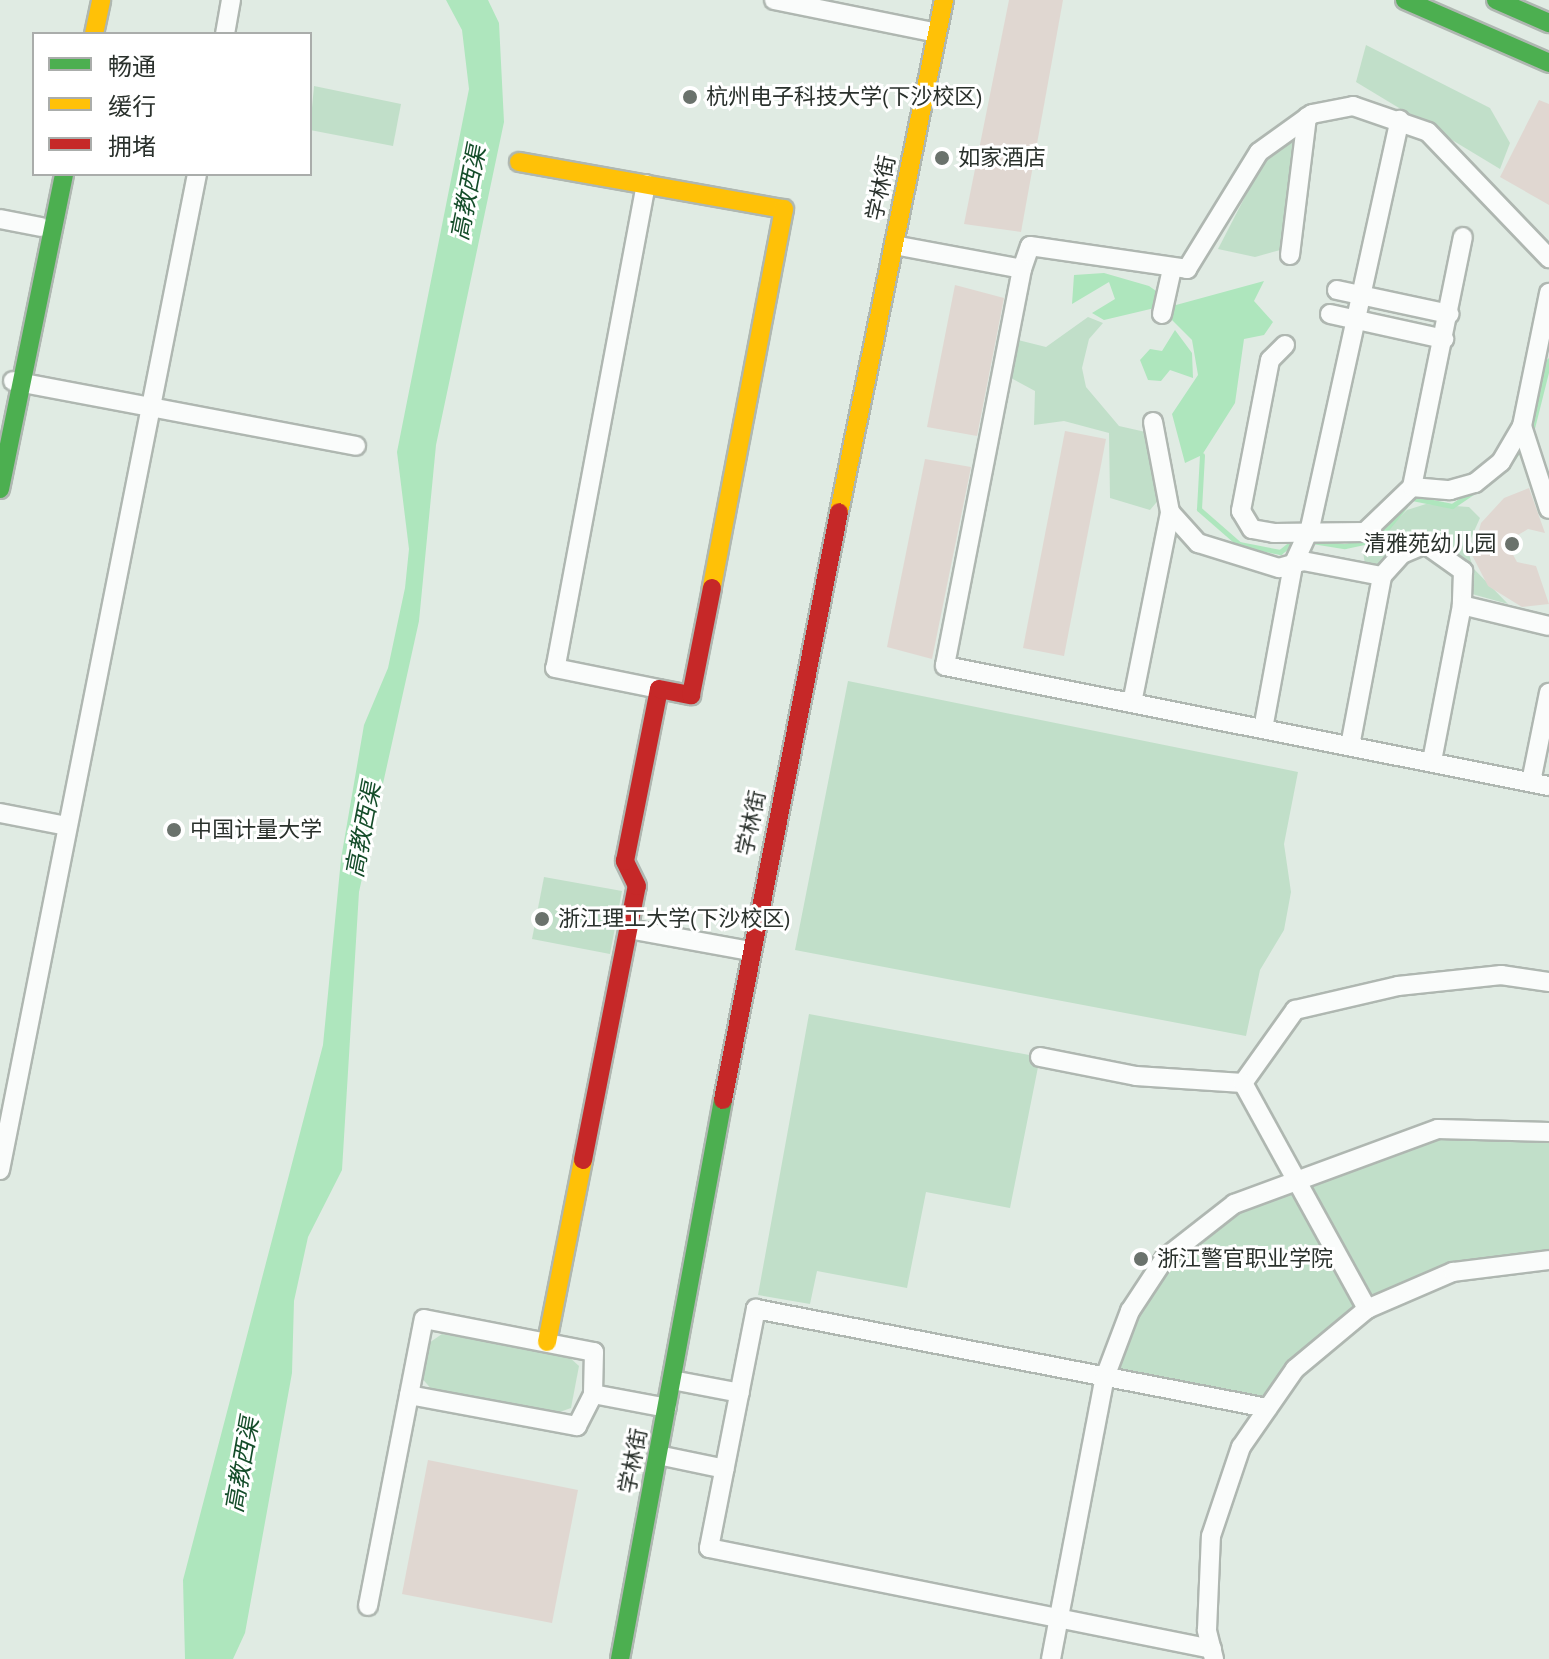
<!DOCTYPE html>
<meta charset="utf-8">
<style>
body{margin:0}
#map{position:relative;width:1549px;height:1659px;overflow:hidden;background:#e0ebe3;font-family:"PT Sans","Noto Sans SC",sans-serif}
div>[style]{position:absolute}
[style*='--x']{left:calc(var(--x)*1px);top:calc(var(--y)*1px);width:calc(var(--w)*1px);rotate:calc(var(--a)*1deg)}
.green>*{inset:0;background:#c1dfc9}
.water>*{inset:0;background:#aee6bd}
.stream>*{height:5px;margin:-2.5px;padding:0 2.5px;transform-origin:2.5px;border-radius:2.5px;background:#aee6bd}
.building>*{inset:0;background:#e0d7d1}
.roads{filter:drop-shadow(2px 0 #afb7b1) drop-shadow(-2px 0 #afb7b1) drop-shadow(0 2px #afb7b1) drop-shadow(0 -2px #afb7b1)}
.street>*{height:18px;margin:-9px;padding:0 9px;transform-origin:9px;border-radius:9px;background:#fafcfb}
.fast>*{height:18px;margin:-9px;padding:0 9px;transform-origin:9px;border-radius:9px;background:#4caf50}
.slow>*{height:18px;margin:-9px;padding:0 9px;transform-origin:9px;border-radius:9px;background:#ffc107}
.jam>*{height:18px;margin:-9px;padding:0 9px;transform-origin:9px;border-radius:9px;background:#c62828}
.dots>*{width:22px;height:22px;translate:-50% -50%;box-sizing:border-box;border:4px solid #fff;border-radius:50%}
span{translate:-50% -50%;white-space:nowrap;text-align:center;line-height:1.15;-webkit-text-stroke:6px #fff;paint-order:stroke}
.poi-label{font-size:22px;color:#2a312c}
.left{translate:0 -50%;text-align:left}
.right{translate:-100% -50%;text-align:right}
.street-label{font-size:22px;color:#2a312c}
.water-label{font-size:24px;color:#154d2a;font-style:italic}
.legend{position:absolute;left:32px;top:32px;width:280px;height:144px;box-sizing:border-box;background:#fff;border:2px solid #aaadab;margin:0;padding:10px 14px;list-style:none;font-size:24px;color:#2a312c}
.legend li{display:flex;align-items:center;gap:16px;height:40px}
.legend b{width:40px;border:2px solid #aaadab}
</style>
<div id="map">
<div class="green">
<i style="clip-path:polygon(1366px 45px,1490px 108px,1510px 143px,1500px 169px,1356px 82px)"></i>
<i style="clip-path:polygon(314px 86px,401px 104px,393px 146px,310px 130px)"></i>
<i style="clip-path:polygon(1298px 130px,1284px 249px,1255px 257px,1218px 249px,1263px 162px)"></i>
<i style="clip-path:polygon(1088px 317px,1103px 323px,1089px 339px,1082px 368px,1086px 387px,1119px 426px,1150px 433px,1161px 497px,1150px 510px,1110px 498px,1109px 433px,1064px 421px,1034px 425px,1035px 391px,1009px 377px,1018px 340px,1046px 347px)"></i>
<i style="clip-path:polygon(1426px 504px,1469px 507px,1480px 518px,1467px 547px,1473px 568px,1508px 604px,1454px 589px,1453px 572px,1433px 554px,1380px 569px,1365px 564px,1363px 552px,1407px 510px)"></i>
<i style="clip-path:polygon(848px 681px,1298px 772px,1284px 844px,1291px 892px,1284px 930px,1260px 970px,1246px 1036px,795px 950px)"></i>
<i style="clip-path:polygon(544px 877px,622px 891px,610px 954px,532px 939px)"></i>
<i style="clip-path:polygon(809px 1014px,1040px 1057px,1010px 1208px,926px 1192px,907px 1288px,817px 1271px,810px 1304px,758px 1295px)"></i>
<i style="clip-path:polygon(1438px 1129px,1549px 1132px,1549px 1260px,1453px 1272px,1367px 1309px,1267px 1408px,1105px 1377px,1165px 1258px,1234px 1204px)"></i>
<i style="clip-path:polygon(442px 1334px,568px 1356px,579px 1366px,571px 1408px,557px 1413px,433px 1391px,420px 1376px,426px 1345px)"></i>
</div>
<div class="water">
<i style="clip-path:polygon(446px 0,488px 0,499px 23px,504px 122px,436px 445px,419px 621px,359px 892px,342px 1170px,308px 1237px,294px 1301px,292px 1373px,245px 1633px,233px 1659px,185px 1659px,183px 1580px,323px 1045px,341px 859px,364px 725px,388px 668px,405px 588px,409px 549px,397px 452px,469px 89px,462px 30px)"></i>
<i style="clip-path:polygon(1104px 273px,1149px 286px,1176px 305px,1264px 281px,1254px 301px,1273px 322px,1264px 335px,1244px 339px,1235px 403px,1202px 455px,1185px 463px,1172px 414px,1198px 375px,1192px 340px,1159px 307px,1104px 320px,1092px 313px,1115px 299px,1109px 282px,1072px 304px,1074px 275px)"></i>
<i style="clip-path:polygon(1175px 330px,1192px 353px,1193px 378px,1170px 370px,1161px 381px,1148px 380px,1140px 360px,1150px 349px,1162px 351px)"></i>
</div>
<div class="stream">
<i style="--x:1531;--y:432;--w:74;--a:-76"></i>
<i style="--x:1202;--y:455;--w:54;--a:93.2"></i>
<i style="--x:1199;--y:509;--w:53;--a:41.2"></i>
<i style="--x:1239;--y:544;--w:42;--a:11"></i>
<i style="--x:1280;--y:552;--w:23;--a:-38"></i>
<i style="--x:1510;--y:462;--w:22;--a:-54"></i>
<i style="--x:1412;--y:498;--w:41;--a:11.3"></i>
<i style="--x:1452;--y:506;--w:55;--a:-34"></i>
<i style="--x:1312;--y:541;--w:33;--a:9"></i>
<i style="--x:1345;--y:546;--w:34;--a:-12"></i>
<i style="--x:1378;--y:539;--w:43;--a:-50.7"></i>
</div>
<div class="building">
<i style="clip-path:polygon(1009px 0,1063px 0,1021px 232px,964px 224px)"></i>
<i style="clip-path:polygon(1539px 100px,1549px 104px,1549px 205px,1500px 177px)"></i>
<i style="clip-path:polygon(955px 285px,1004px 298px,977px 436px,927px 427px)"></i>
<i style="clip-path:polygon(1065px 431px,1106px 439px,1064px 656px,1023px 648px)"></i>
<i style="clip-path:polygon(925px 459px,971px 467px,932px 659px,887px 647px)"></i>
<i style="clip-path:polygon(1529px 488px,1545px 533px,1528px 529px,1513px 538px,1511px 551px,1517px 562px,1536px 566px,1549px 604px,1522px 607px,1488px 586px,1472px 555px,1481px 523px,1504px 498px)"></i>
<i style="clip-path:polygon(428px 1460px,578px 1490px,552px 1623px,402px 1594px)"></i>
</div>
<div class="roads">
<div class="street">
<i style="--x:774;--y:0;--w:166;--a:11.4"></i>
<i style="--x:225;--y:34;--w:35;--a:-80"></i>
<i style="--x:646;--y:184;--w:492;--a:100.6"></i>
<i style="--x:555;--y:668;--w:106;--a:11.4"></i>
<i style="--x:0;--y:219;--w:42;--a:11"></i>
<i style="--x:894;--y:245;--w:130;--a:10.6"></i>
<i style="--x:1022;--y:269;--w:24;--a:-71"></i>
<i style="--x:1030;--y:246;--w:159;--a:8.3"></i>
<i style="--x:1187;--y:269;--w:137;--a:-58.4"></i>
<i style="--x:1259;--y:152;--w:65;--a:-35.6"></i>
<i style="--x:1312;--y:114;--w:42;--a:-11"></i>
<i style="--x:1353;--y:106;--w:79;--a:19.1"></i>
<i style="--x:1428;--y:132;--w:175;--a:46.2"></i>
<i style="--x:1290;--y:255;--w:139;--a:-83"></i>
<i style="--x:1022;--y:269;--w:404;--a:101"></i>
<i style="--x:945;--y:666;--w:616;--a:11.24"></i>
<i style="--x:1337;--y:290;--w:115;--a:12.1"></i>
<i style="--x:1162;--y:314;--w:46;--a:-77.5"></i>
<i style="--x:1330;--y:314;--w:117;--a:12.4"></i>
<i style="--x:1285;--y:345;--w:21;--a:135"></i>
<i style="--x:1270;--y:360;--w:154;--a:100.9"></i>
<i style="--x:1241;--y:511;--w:21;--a:59"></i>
<i style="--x:1252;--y:529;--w:22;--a:10"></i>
<i style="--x:1274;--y:533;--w:91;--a:-0.6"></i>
<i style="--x:1365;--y:532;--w:65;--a:-43.8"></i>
<i style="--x:1412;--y:487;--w:38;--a:5"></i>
<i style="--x:1450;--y:490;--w:26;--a:-16"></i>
<i style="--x:1475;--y:483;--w:33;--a:-39"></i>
<i style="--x:1501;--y:462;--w:42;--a:-59.7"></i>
<i style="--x:1522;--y:426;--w:136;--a:-78.5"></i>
<i style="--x:13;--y:381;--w:349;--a:10.7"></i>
<i style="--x:1153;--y:422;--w:92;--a:79.3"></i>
<i style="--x:1170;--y:512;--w:42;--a:47.9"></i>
<i style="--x:1198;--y:543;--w:85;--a:17.2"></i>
<i style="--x:1279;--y:568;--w:25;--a:-16"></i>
<i style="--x:1303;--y:561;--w:80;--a:10.8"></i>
<i style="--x:1522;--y:426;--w:87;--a:72"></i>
<i style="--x:1412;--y:487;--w:255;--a:-78.5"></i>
<i style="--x:1132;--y:703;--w:195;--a:-78.7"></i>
<i style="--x:1263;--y:729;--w:167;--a:-79.6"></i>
<i style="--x:1293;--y:565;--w:41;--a:-65.3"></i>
<i style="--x:1310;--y:528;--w:418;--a:-77.6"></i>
<i style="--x:1350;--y:746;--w:173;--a:-79.3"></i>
<i style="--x:1382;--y:576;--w:30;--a:-48"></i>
<i style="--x:1402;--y:554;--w:25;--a:-23"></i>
<i style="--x:1425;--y:544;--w:47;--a:35.4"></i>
<i style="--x:1463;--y:571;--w:34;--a:92"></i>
<i style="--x:1432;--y:761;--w:159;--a:-79.1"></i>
<i style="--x:1462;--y:605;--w:89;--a:13.6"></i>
<i style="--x:1531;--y:782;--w:91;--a:-78.6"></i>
<i style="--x:0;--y:813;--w:68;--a:11"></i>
<i style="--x:629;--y:929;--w:123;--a:10.3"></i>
<i style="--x:1040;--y:1057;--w:98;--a:11.2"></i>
<i style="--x:1136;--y:1076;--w:107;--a:3.7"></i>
<i style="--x:1243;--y:1083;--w:90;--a:-54.5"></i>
<i style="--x:1295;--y:1010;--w:106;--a:-13.1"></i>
<i style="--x:1398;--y:986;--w:104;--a:-6.1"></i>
<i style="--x:1501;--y:975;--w:49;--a:8.3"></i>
<i style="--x:1243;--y:1083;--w:258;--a:61.2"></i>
<i style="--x:0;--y:1170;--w:1015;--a:-78.81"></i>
<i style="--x:672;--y:1380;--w:69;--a:10.8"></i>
<i style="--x:409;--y:1395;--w:171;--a:10.5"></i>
<i style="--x:577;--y:1426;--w:36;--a:-63"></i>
<i style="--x:593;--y:1394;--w:75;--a:10.7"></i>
<i style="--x:658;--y:1455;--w:68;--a:11.8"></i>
<i style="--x:368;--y:1606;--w:292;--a:-79"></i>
<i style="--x:424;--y:1319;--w:173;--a:11"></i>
<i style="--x:594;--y:1352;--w:42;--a:91.4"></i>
<i style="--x:1212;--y:1649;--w:513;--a:-168.65"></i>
<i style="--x:709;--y:1548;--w:244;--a:-78.9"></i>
<i style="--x:756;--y:1309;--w:521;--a:10.96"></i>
<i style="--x:1051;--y:1659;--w:287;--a:-79.2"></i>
<i style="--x:1105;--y:1377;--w:71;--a:-69.3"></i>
<i style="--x:1130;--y:1311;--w:64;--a:-56.6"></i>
<i style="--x:1165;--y:1258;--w:88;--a:-38"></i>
<i style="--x:1234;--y:1204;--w:217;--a:-20.2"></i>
<i style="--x:1438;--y:1129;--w:111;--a:1.5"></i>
<i style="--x:1214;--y:1659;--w:30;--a:-104"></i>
<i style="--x:1207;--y:1630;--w:94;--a:-87.6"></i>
<i style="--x:1211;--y:1536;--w:94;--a:-71.4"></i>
<i style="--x:1241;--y:1447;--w:95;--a:-55.3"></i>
<i style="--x:1295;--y:1369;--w:94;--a:-39.8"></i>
<i style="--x:1367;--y:1309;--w:94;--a:-23.3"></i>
<i style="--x:1453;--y:1272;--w:97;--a:-7.1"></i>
</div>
<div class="fast">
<i style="--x:1405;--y:0;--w:157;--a:23.6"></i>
<i style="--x:1496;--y:0;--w:58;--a:23.5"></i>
<i style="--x:0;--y:489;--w:321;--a:-78.5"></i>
<i style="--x:620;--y:1659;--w:568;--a:-79.56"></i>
</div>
<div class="slow">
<i style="--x:94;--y:34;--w:35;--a:-78"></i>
<i style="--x:519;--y:162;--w:269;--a:10.1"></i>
<i style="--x:784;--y:209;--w:386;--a:100.8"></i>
<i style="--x:839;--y:512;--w:523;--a:-78.41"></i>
<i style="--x:547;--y:1342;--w:186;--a:-78.8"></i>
</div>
<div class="jam">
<i style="--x:723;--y:1100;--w:599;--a:-78.84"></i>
<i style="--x:583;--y:1160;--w:279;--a:-78.9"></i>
<i style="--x:637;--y:886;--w:28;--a:-116"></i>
<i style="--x:625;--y:861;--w:175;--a:-78.8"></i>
<i style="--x:659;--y:689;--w:33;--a:11"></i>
<i style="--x:691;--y:695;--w:109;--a:-78.9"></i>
</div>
</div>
<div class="dots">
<i style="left:690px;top:97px;background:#6a726c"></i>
<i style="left:942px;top:158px;background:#6a726c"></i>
<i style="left:1512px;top:544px;background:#6a726c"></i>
<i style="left:174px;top:830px;background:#6a726c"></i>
<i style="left:542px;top:919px;background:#6a726c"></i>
<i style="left:1141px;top:1259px;background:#6a726c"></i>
</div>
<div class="poi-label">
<span class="left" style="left:706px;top:97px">杭州电子科技大学(下沙校区)</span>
<span class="left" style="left:958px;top:158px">如家酒店</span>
<span class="right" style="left:1496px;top:544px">清雅苑幼儿园</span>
<span class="left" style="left:190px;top:830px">中国计量大学</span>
<span class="left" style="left:558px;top:919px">浙江理工大学(下沙校区)</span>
<span class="left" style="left:1157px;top:1259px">浙江警官职业学院</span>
</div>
<div class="street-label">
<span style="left:881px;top:188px;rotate:-78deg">学林街</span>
<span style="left:751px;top:823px;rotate:-78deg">学林街</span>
<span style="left:633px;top:1461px;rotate:-79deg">学林街</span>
</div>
<div class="water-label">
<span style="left:468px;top:193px;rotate:-79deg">高教西渠</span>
<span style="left:363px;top:830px;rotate:-79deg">高教西渠</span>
<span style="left:242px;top:1465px;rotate:-80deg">高教西渠</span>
</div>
<ul class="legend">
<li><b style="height:10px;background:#4caf50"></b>畅通</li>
<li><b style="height:10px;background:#ffc107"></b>缓行</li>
<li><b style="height:10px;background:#c62828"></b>拥堵</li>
</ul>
</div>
